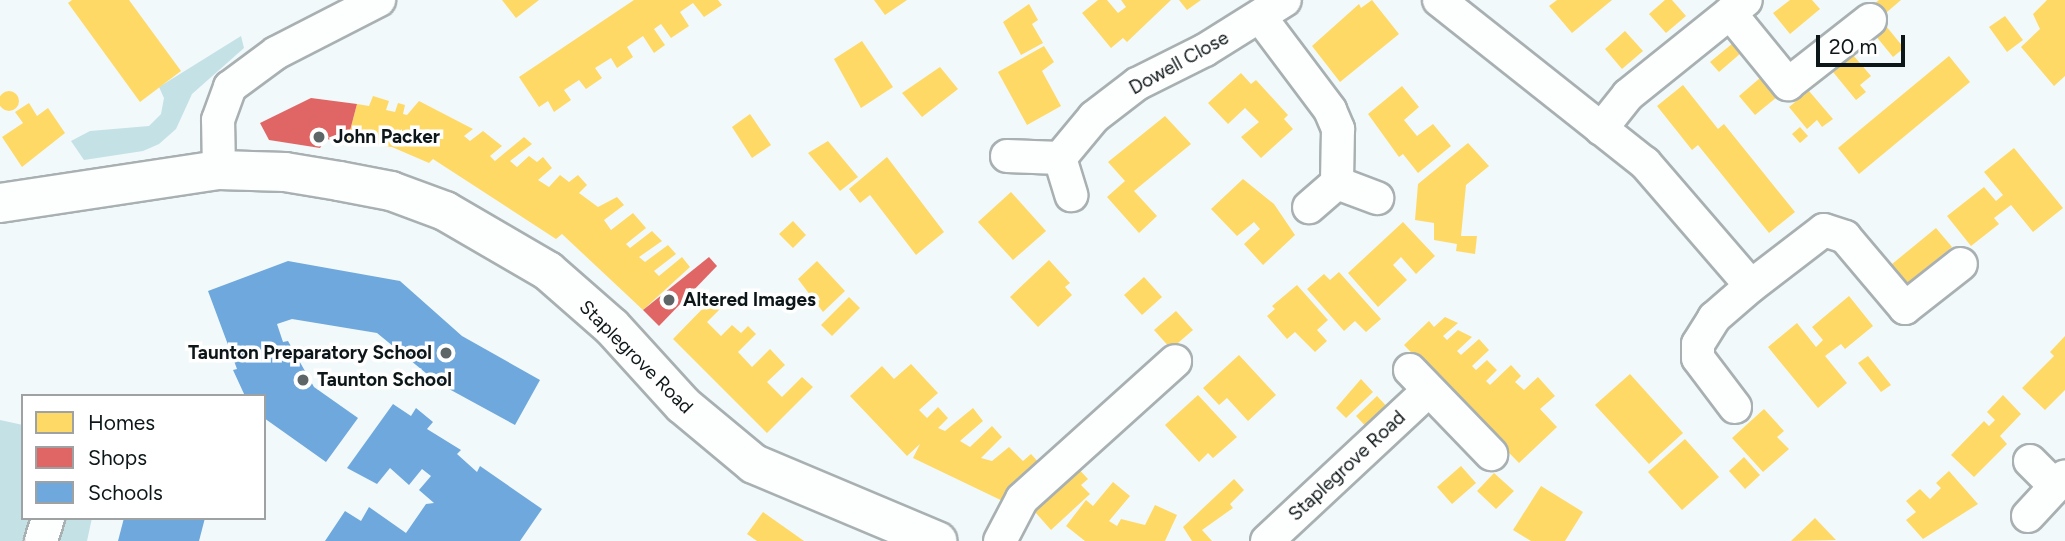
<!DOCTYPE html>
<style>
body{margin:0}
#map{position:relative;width:2065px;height:541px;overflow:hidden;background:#f1f9fa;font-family:Figtree,sans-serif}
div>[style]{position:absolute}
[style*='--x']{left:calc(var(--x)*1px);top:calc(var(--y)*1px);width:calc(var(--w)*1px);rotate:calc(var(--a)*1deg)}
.green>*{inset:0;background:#c4e1e6}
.homes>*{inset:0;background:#ffd966}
.round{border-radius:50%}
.shops>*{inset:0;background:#e06666}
.schools>*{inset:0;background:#6fa8dc}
.roads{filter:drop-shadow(2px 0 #a9b0b2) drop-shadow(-2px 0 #a9b0b2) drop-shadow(0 2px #a9b0b2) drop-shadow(0 -2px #a9b0b2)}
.minor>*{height:32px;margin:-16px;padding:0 16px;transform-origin:16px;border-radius:16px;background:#fdfefe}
.major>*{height:38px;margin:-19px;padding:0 19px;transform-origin:19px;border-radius:19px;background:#fdfefe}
.dots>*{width:19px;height:19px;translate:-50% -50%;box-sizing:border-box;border:4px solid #fff;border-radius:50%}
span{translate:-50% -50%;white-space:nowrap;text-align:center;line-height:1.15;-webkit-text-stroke:7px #fff;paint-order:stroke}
.street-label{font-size:19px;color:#0d1618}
.poi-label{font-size:19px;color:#0d1618;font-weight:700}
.left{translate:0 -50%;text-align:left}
.right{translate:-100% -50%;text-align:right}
.legend{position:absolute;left:21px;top:394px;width:245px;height:126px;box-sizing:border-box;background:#fff;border:2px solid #9ea2a3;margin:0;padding:9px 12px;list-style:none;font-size:21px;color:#0d1618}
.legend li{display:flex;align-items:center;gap:14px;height:35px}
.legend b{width:35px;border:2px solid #9ea2a3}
.scale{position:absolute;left:1816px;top:35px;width:89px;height:32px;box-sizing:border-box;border:4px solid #0d1618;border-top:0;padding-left:9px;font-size:21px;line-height:24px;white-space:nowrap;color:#0d1618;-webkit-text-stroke:5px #fff;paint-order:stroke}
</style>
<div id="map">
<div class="green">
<i style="clip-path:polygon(241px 36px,244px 48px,192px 94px,176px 129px,159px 144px,143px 151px,84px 160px,71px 141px,90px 131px,149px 126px,161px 114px,164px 98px,159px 87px)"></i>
<i style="clip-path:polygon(0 420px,23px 425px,23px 518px,92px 518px,87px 541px,0 541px)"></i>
</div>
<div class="homes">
<i style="clip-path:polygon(72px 0,129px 0,181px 71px,140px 102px,68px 3px)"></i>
<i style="clip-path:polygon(502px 0,539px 0,516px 18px)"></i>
<i style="clip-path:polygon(634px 0,718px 0,722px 5px,704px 17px,693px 3px,680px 12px,689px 26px,671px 38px,661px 24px,654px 29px,665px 45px,654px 53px,643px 36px,627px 47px,633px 57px,617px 68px,611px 58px,595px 68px,602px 78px,586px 89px,579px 80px,564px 90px,571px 100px,554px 112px,548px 101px,539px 107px,519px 77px)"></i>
<i style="clip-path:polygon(874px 0,907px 0,885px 15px)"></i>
<i style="clip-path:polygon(1098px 0,1107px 0,1118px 13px,1126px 7px,1121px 0,1171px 0,1127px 42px,1123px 38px,1111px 48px,1082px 13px)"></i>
<i style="clip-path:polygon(1179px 0,1201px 0,1187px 10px)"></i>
<i style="clip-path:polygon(1372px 0,1399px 34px,1340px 82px,1312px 46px,1359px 4px,1361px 8px)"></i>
<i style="clip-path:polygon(1557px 0,1612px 0,1572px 33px,1549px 6px)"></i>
<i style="clip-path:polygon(1665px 0,1672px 0,1686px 16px,1666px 33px,1649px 14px)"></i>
<i style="clip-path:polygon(1790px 0,1812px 0,1820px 9px,1790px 34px,1773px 13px)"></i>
<i style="clip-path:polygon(1879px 0,1901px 0,1880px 18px,1871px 6px)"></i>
<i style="clip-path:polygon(2047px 0,2065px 0,2065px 76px,2054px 86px,2021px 47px,2040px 29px,2033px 14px)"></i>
<i style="clip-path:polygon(1029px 4px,1038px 20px,1032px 24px,1043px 43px,1021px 55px,1003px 22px)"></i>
<i style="clip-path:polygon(2005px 16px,2023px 40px,2007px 52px,1989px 27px)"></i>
<i style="clip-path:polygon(1886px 26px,1904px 48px,1893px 57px,1875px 35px)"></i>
<i style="clip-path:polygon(1625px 31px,1643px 51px,1622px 69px,1605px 49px)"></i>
<i style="clip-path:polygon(862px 41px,893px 87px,861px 108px,834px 59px)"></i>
<i style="clip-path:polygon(1733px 43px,1741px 53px,1719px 72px,1710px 62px)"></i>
<i style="clip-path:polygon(1044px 46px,1054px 62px,1042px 71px,1061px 106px,1027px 125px,998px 72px)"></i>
<i style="clip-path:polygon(1853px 55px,1871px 76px,1860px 85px,1866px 92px,1856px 100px,1833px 72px)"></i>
<i style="clip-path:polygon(1949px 56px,1970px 82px,1859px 174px,1838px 148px)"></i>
<i style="clip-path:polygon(940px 67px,958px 89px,922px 117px,902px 93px)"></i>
<i style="clip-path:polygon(1241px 73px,1251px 84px,1256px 80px,1288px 115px,1284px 119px,1293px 129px,1261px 158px,1241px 137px,1259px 122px,1245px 108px,1228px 124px,1208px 103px)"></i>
<i style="clip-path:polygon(1760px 78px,1777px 97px,1755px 115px,1739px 96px)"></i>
<i style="clip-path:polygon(1683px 85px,1718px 129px,1724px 124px,1795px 212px,1769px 233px,1698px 145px,1692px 150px,1657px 106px)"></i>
<i style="clip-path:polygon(1402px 86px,1419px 107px,1404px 120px,1417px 136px,1433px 124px,1451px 146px,1418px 173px,1403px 154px,1399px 157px,1368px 114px)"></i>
<i style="clip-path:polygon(1809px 91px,1833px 119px,1822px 127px,1817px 120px,1807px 129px,1789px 107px)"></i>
<i class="round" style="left:-1px;top:91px;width:20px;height:20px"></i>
<i style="clip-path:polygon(373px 96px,389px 101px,386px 110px,395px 112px,398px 103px,405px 105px,403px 114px,407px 115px,419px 101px,473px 129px,464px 136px,470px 141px,483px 131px,502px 146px,490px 156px,495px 161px,524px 137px,532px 144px,510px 161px,517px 167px,529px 156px,537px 162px,543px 157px,552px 168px,538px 180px,549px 187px,560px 175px,569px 182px,578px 175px,587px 185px,579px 193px,598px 207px,617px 197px,624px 205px,604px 220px,611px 230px,633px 213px,646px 228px,626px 244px,630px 248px,652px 231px,662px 241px,639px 257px,645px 262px,668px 245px,676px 254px,654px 271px,659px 276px,682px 257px,690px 267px,643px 310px,562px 234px,556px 239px,433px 159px,429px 163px,392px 147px,347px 142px,357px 104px,369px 106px)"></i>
<i style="clip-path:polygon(29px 103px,37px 116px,48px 108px,65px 133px,22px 167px,2px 137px,23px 123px,15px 112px)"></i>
<i style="clip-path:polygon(750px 114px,771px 145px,752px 158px,732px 127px)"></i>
<i style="clip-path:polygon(1165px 116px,1191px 144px,1134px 191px,1157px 216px,1139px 233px,1107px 197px,1125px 181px,1108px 162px)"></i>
<i style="clip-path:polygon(1800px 127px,1808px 136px,1800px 143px,1792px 134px)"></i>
<i style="clip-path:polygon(828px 141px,858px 177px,840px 191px,808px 153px)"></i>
<i style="clip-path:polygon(1468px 143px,1489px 166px,1466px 185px,1461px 236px,1477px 236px,1475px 254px,1456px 251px,1457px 244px,1434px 240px,1434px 223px,1415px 220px,1418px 184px)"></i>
<i style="clip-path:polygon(2014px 148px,2063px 208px,2033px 232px,2011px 205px,1994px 218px,1999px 224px,1971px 246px,1947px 216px,1984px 187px,1996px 201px,2003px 195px,1984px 172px)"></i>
<i style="clip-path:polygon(887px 157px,944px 232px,916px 255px,870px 195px,860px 203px,849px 189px)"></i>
<i style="clip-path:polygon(1243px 179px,1274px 204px,1295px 235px,1263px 265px,1244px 244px,1260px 229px,1254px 222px,1237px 236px,1211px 209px)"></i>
<i style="clip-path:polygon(1011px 192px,1046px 231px,1013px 260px,978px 222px)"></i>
<i style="clip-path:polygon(793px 221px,806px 235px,793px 248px,779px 234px)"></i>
<i style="clip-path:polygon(1403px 222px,1435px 256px,1416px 274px,1401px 257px,1393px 265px,1407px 280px,1378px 307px,1348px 273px)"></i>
<i style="clip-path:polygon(1936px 228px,1952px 247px,1902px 288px,1886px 269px)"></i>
<i style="clip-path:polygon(1049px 260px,1070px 283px,1065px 287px,1072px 295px,1038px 327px,1010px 297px)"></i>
<i style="clip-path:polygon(817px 261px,845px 291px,823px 312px,798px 279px)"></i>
<i style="clip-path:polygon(1339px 272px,1381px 319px,1366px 332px,1355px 321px,1344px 331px,1307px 289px,1324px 274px,1330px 280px)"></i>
<i style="clip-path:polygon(1144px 277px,1162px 297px,1142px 315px,1124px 295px)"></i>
<i style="clip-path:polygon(1297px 285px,1328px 320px,1317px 330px,1327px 341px,1315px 352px,1295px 332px,1287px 339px,1267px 316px,1275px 309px,1272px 306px)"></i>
<i style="clip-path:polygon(1849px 296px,1873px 326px,1845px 349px,1841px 344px,1825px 356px,1847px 383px,1818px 408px,1768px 347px,1797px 323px,1816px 347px,1823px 340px,1812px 327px)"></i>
<i style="clip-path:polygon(849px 297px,860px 308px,832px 336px,821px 325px)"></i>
<i style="clip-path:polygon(712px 299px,721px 308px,707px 322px,721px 336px,732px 325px,741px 333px,748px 326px,756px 334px,738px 352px,752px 367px,770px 349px,785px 365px,767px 382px,782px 397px,802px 377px,813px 387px,767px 433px,673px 339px)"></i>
<i style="clip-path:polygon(1176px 311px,1193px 330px,1171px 349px,1154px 330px)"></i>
<i style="clip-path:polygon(1445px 317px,1458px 323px,1443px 336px,1447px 340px,1458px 330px,1472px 337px,1457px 351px,1461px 355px,1479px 339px,1489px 350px,1472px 366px,1476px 370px,1487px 360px,1497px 370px,1486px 381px,1490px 385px,1511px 365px,1521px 376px,1515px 382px,1524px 390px,1538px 377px,1555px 396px,1540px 409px,1557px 427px,1519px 463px,1404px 345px,1429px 321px,1434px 327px)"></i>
<i style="clip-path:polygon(2065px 336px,2065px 390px,2045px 410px,2022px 388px,2054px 356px,2050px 352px)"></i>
<i style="clip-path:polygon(1239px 355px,1276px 395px,1248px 421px,1227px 398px,1219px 405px,1203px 388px)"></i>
<i style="clip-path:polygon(1868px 356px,1891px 385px,1881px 392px,1858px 363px)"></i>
<i style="clip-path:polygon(911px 364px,938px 393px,919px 410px,927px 418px,938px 407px,948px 418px,938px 428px,945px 431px,973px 408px,983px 421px,960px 441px,970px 447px,992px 426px,1002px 437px,981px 458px,992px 461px,1009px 447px,1023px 461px,1031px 454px,1040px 464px,1011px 505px,913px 458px,920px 444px,907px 456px,850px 396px,882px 366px,894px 379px)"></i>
<i style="clip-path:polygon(1630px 374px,1683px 433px,1649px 464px,1595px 405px)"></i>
<i style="clip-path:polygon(1361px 379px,1373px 392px,1346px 418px,1336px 408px)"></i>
<i style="clip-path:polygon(1198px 395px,1237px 437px,1213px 458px,1208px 453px,1199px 462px,1165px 425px)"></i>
<i style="clip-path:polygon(2003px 395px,2021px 414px,2000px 436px,2007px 444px,1974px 477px,1951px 455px,1984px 421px,1989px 426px,1995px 420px,1987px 412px)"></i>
<i style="clip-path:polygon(1377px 396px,1394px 414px,1373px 434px,1356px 416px)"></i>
<i style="clip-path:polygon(1764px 409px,1784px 431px,1777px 437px,1789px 449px,1763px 472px,1732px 438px)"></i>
<i style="clip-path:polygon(1685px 439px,1719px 477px,1682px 510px,1648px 472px)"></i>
<i style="clip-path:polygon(1744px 457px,1760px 475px,1745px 489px,1729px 471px)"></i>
<i style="clip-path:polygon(1073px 463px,1088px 479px,1081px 485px,1090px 494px,1051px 530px,1028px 504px)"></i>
<i style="clip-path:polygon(1461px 466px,1476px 483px,1452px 504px,1437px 487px)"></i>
<i style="clip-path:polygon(1949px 471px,1978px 504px,1923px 539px,1906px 520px,1916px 512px,1906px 501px,1920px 489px,1930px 499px,1941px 488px,1936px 483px)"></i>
<i style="clip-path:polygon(1494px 473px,1514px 491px,1496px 509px,1477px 491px)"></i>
<i style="clip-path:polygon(1234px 479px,1244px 490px,1230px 504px,1233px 508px,1202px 530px,1212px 541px,1192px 541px,1183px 527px)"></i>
<i style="clip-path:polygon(1113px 482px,1130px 496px,1109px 521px,1117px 526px,1121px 519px,1145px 525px,1155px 505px,1177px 515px,1165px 541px,1085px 541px,1066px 526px,1086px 500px,1093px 506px)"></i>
<i style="clip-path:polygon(1541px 486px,1583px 512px,1565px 541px,1531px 541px,1513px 530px)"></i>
<i style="clip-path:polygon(763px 512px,804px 541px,757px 541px,747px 534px)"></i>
<i style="clip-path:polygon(1815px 518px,1836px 540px,1791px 541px)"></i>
</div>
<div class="shops">
<i style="clip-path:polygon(311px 98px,357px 104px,347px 142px,326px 139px,320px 148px,269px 140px,260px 123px)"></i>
<i style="clip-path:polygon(709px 257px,717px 266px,659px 326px,643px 310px)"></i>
</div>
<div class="schools">
<i style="clip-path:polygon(288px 261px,400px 281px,462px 336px,540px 380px,515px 425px,438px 383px,377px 333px,292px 319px,277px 324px,283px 342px,288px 341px,314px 387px,358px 418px,326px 462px,264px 418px,264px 396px,245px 396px,233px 370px,237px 369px,208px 291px)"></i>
<i style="clip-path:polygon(393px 404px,411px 416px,416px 408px,433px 422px,427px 429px,461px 450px,457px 454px,477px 472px,480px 466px,542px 509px,520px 541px,325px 541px,345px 511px,361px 521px,369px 507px,406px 533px,426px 504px,434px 503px,419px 490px,431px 476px,422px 469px,409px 485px,390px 468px,377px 484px,347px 468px)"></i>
<i style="clip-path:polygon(124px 518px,205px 518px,199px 541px,118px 541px)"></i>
</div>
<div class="roads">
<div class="minor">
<i style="--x:1439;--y:0;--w:263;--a:38.4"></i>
<i style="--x:1645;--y:163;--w:162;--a:49.2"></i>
<i style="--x:1751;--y:286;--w:92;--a:-37.5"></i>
<i style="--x:1824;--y:230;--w:22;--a:18"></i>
<i style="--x:1845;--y:237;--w:93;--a:49.8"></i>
<i style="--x:1905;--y:308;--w:71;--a:-38.2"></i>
<i style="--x:1730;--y:13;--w:92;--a:50.8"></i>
<i style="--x:1788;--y:84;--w:104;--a:-38"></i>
<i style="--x:1261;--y:18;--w:115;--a:53.1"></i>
<i style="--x:1330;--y:110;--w:21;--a:67"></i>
<i style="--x:1338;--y:129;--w:54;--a:91.1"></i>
<i style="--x:1337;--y:183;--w:37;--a:139"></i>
<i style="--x:1601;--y:129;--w:43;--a:-51.5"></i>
<i style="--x:1628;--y:95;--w:151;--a:-38.8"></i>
<i style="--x:1007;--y:156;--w:53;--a:2.2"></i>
<i style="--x:1060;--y:158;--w:53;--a:-50.3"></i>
<i style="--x:1094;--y:117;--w:54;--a:-37.5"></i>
<i style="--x:1137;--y:84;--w:76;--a:-26.6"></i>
<i style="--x:1205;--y:50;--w:94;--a:-32"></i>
<i style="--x:1060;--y:158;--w:39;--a:73"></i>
<i style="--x:219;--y:170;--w:50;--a:-91.1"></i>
<i style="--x:218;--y:120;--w:35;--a:-70"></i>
<i style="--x:230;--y:87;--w:57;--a:-36.5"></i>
<i style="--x:276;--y:53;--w:116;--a:-27.2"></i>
<i style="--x:1337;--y:183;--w:43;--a:20.6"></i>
<i style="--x:1410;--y:370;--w:117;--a:46"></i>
<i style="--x:1735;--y:407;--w:61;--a:-127.1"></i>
<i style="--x:1698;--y:358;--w:14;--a:-90"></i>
<i style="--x:1698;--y:344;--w:31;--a:-58"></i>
<i style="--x:1714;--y:318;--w:49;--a:-40.9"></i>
<i style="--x:2030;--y:461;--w:35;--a:45"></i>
<i style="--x:2028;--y:516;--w:54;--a:-47.2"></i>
<i style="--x:41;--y:541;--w:24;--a:-73"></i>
<i style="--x:1000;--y:541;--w:47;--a:-62.4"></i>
<i style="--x:1022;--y:499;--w:206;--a:-42"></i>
<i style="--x:1267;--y:541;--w:220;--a:-43"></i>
</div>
<div class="major">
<i style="--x:0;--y:203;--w:221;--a:-8.6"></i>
<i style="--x:219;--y:170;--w:66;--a:1.7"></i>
<i style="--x:285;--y:172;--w:55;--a:9.5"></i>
<i style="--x:339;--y:181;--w:53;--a:10.9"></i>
<i style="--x:391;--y:191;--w:58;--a:20.3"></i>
<i style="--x:445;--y:211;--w:119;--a:30.2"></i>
<i style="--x:548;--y:271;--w:85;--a:41.2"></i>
<i style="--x:612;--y:327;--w:105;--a:47.7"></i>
<i style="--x:683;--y:405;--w:92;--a:39.7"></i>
<i style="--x:754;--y:464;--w:199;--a:22.8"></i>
</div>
</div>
<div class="dots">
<i style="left:319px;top:137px;background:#5d6567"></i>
<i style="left:669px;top:300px;background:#5d6567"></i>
<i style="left:446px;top:353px;background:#5d6567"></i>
<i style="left:303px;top:380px;background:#5d6567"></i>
</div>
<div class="street-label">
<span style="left:1179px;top:63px;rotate:-29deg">Dowell Close</span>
<span style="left:636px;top:357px;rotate:45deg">Staplegrove Road</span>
<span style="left:1347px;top:466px;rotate:-43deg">Staplegrove Road</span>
</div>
<div class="poi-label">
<span class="left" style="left:333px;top:137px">John Packer</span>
<span class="left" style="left:683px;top:300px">Altered Images</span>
<span class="right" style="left:432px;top:353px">Taunton Preparatory School</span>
<span class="left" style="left:317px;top:380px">Taunton School</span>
</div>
<ul class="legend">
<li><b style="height:19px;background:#ffd966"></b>Homes</li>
<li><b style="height:19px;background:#e06666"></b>Shops</li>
<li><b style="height:19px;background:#6fa8dc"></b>Schools</li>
</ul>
<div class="scale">20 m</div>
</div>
